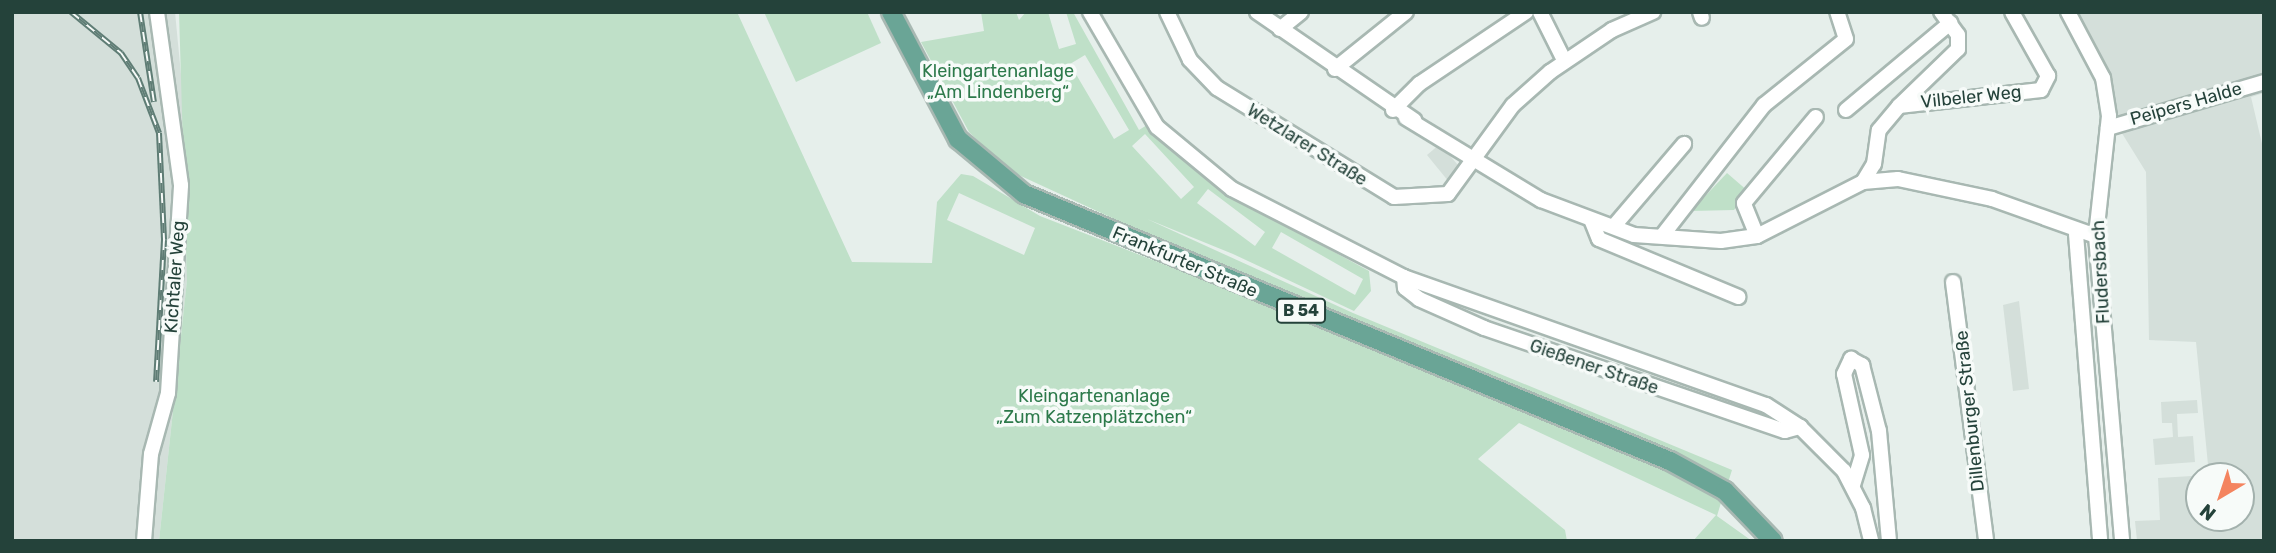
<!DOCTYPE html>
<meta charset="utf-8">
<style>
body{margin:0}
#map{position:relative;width:2276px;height:553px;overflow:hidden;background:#e6efeb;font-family:Rubik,sans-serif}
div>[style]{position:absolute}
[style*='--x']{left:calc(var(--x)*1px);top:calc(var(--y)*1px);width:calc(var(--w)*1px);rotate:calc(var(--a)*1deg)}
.built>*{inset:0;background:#d4dfda}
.green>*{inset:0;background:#bfe0c8}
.roads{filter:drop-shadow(2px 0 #a8b8b2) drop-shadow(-2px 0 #a8b8b2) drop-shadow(0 2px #a8b8b2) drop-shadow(0 -2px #a8b8b2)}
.minor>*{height:14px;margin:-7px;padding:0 7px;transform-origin:7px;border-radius:7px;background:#fff}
.major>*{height:18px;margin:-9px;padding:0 9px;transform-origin:9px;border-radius:9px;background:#6aa596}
.rail>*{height:6px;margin-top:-3px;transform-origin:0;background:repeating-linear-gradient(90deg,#f7fbf9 0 10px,#5f7d75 0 20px);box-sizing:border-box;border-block:2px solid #5f7d75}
span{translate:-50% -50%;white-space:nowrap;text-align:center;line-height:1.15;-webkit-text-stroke:7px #f7fbf9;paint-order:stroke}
.shield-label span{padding:2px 5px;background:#f7fbf9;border:2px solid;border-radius:5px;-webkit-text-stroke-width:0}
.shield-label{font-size:16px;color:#24423a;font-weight:700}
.park-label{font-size:18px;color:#2d7a4b}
.street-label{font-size:18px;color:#24423a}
.frame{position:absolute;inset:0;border:14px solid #24423a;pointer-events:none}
.north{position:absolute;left:2185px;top:462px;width:70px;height:70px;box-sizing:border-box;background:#f7fbf9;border:2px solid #a3b1ad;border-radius:50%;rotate:219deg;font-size:19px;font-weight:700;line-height:28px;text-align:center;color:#24423a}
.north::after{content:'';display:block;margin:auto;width:24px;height:32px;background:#f4845f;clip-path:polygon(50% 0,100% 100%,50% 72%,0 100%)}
</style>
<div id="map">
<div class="built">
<i style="clip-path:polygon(12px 12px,175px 12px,186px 127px,187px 280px,159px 541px,12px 541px)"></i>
<i style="clip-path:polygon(evenodd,2063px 12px,2264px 12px,2264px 93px,2251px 97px,2264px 152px,2264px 541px,2137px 541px,2135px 521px,2160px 520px,2158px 478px,2209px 475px,2196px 342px,2149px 340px,2146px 172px,2115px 122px,2089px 40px,2063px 12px,2199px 476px,2241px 476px,2241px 518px,2199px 518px,2199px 476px)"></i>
<i style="clip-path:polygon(1440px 144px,1463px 171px,1449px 182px,1427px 155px)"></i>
<i style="clip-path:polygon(2019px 301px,2029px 389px,2013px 391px,2003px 305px)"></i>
<i style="clip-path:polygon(2197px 400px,2198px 413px,2177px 414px,2178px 437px,2193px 436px,2195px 462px,2155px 465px,2153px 439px,2173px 437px,2172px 423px,2162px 423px,2161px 402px)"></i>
</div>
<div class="green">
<i style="clip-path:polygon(evenodd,179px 12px,737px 12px,852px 262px,932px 263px,937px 202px,961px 174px,973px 176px,1040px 216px,1574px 424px,1723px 496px,1717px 516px,1752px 541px,1693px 541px,1716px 515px,1519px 423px,1478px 459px,1565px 530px,1567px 541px,159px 541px,187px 280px,179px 12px,959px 193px,1035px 228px,1024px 255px,947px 220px,959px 193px)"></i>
<i style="clip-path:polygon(764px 12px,867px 12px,881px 43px,796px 82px)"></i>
<i style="clip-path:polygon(evenodd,981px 12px,1016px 12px,1019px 20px,1026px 12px,1048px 12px,1059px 49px,1076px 44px,1066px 12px,1073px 12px,1139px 130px,1147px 125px,1222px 191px,1369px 271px,1371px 291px,1354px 311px,1233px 254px,1147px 219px,1353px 313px,1732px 470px,1726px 489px,1375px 339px,1010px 171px,969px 132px,921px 42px,984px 31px,981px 12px,1085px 55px,1129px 130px,1114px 139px,1070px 64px,1085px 55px,981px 12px,1145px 134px,1194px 187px,1181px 199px,1132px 146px,1145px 134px,981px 12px,1208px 189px,1265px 232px,1255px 246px,1197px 203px,1208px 189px,981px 12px,1281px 232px,1363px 279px,1355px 295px,1272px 248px,1281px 232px)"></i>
<i style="clip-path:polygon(1727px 173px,1749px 192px,1734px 210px,1691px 211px)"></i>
</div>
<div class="roads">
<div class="minor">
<i style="--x:1090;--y:12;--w:133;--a:59.8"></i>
<i style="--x:1157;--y:127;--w:97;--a:39.6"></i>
<i style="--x:1232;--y:189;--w:193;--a:27.1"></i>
<i style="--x:1404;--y:277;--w:384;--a:19.5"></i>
<i style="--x:1766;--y:405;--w:40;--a:32.9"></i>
<i style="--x:1800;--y:427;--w:62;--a:45"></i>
<i style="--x:1844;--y:471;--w:42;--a:62.8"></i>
<i style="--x:1863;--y:508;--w:34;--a:76"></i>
<i style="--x:1167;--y:12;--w:53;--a:64.4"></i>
<i style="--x:1190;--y:60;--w:39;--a:46"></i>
<i style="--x:1217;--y:88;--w:208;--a:31.6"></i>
<i style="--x:1394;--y:197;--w:54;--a:-3.2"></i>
<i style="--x:1448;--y:194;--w:110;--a:-53.9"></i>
<i style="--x:1513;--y:105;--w:50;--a:-41.7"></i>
<i style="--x:1550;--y:72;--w:75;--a:-34.1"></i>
<i style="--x:1612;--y:30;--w:45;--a:-23.7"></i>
<i style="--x:1257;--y:12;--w:191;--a:34.5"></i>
<i style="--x:1540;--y:12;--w:54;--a:63.4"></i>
<i style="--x:1700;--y:12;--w:6;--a:72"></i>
<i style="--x:2068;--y:12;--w:75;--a:62.1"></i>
<i style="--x:2103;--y:78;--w:38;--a:81"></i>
<i style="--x:2109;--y:116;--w:121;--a:96.2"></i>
<i style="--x:2096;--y:236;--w:306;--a:85.1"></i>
<i style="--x:1280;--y:29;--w:27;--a:-39"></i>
<i style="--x:1335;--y:69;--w:91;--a:-38.8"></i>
<i style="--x:1899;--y:106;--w:82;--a:-44"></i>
<i style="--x:1958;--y:49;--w:14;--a:-90"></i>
<i style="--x:1958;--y:35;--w:29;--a:-126"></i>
<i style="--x:1393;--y:110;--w:37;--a:-45"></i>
<i style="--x:1419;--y:84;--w:129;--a:-33.9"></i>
<i style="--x:1846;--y:110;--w:136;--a:-39.9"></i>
<i style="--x:1406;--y:118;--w:158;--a:31.3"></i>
<i style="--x:1541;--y:200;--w:99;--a:20.6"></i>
<i style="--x:1634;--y:235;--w:87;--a:3.9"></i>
<i style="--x:1721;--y:241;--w:36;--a:-8"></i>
<i style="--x:1757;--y:236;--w:119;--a:-27"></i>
<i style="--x:1863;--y:182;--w:35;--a:-5"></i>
<i style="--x:1898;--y:179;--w:96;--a:12"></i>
<i style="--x:1992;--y:199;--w:110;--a:19.6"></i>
<i style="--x:2108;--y:128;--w:163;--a:-16.4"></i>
<i style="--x:1863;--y:182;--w:21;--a:-59"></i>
<i style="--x:1874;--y:164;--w:34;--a:-82"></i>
<i style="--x:1879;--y:130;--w:31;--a:-50"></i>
<i style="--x:1899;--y:106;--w:143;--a:-6.4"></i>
<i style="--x:2041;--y:90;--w:16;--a:-63"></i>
<i style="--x:2048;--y:76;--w:73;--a:-119.4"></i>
<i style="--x:1592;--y:222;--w:18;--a:68"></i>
<i style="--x:1599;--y:239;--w:151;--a:22.6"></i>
<i style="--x:1614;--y:226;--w:108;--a:-49.5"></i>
<i style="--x:2076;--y:234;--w:308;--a:85.5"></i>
<i style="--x:1662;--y:236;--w:166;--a:-52.1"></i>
<i style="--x:1764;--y:105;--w:105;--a:-38.8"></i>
<i style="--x:1846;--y:39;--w:28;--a:-108"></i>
<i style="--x:1757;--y:236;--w:35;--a:-112"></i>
<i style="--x:1744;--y:203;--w:112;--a:-50.1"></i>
<i style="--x:1404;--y:277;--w:11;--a:85"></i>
<i style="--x:1405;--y:288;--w:18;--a:38"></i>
<i style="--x:1419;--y:299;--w:71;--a:24"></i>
<i style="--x:1484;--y:328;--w:318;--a:18.9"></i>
<i style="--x:1785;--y:431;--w:16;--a:-15"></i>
<i style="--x:1953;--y:282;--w:261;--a:82.7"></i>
<i style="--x:1853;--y:485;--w:31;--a:-73"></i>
<i style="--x:1862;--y:455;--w:83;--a:-102.5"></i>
<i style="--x:1844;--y:374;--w:17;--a:-65"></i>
<i style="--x:1851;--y:359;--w:13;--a:29"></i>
<i style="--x:1862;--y:365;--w:68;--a:75.6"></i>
<i style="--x:1879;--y:431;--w:110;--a:84.8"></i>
<i style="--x:144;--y:541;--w:87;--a:-85.4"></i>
<i style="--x:151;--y:454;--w:63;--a:-74.4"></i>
<i style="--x:168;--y:393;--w:208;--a:-86.4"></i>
<i style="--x:181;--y:185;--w:175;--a:-97.9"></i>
</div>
<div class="major">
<i style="--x:891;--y:12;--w:144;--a:62.2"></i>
<i style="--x:958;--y:139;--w:86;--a:39.8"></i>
<i style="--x:1024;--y:194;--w:699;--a:22.46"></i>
<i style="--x:1670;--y:461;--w:63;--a:28.6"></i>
<i style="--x:1725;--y:491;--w:69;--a:46.2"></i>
</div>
</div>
<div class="rail">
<i style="--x:71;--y:12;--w:65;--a:39.4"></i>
<i style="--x:121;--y:53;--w:30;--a:56"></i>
<i style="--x:138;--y:78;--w:59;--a:69.1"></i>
<i style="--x:159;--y:133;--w:107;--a:87.3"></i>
<i style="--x:164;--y:240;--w:142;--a:93.2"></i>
<i style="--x:140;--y:12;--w:91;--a:81.2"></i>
</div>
<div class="shield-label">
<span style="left:1301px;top:311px">B 54</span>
</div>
<div class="park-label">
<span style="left:998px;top:82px">Kleingartenanlage<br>„Am Lindenberg“</span>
<span style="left:1094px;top:407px">Kleingartenanlage<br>„Zum Katzenplätzchen“</span>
</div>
<div class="street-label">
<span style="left:1971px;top:97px;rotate:-6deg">Vilbeler Weg</span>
<span style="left:2186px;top:104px;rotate:-16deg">Peipers Halde</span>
<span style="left:1307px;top:145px;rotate:32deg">Wetzlarer Straße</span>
<span style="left:1185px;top:262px;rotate:23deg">Frankfurter Straße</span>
<span style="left:2101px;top:272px;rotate:-93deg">Fludersbach</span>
<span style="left:175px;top:277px;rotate:-86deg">Kichtaler Weg</span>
<span style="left:1594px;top:367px;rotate:19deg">Gießener Straße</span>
<span style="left:1970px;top:411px;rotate:-96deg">Dillenburger Straße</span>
</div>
<div class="frame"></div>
<div class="north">N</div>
</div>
